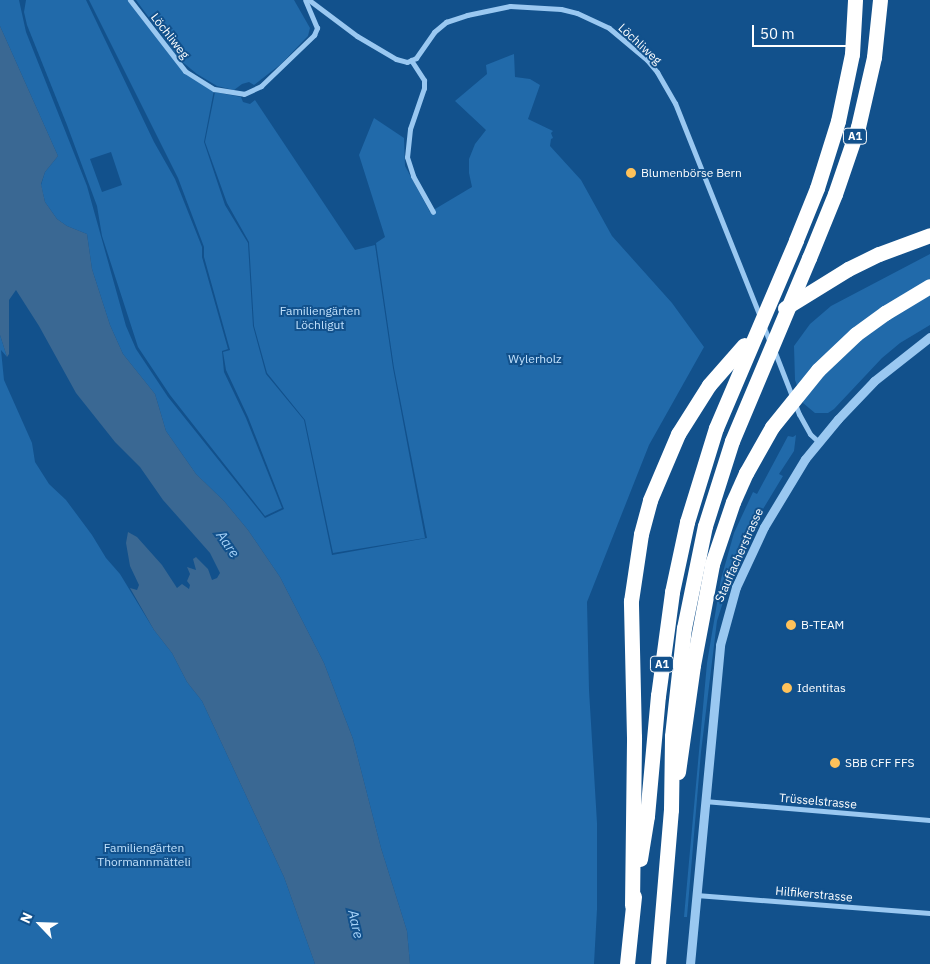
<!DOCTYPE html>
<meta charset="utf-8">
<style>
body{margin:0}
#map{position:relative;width:930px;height:964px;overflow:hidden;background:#12518c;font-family:"IBM Plex Sans",sans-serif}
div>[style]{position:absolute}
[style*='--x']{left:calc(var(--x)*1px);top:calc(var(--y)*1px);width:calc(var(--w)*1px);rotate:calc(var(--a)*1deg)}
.green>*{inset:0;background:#216aaa}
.water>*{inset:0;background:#3a6893}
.minor>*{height:5px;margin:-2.5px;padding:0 2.5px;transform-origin:2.5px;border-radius:2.5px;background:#9ac8f1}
.tertiary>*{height:9px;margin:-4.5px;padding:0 4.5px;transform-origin:4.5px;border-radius:4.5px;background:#9ac8f1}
.motorway>*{height:15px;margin:-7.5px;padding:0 7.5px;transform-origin:7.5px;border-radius:7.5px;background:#fff}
.motorway-bridge>*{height:15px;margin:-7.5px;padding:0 7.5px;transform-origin:7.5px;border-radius:7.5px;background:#fff}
.dots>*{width:14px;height:14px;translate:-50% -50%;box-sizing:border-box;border:2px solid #12518c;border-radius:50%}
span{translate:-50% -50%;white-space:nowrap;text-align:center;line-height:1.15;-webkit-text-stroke:4px #12518c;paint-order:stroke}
.shield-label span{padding:1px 4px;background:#12518c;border:1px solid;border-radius:4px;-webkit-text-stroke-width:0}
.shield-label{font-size:11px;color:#fff;font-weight:700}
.street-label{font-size:12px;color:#fff}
.poi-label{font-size:12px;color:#fff}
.left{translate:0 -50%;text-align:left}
.park-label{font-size:12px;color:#c1e1fc}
.water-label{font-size:14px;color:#a6d2f8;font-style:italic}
.north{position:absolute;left:15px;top:899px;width:50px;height:50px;-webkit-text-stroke:4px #12518c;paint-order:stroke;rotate:294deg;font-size:14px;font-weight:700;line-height:20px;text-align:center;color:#fff}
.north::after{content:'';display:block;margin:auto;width:18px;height:22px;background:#fff;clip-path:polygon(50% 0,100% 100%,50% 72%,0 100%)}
.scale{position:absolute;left:752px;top:25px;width:99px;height:22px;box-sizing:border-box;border:2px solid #fff;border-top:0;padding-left:6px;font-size:15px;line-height:18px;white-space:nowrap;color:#fff;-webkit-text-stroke:4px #12518c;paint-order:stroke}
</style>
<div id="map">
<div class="green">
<i style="clip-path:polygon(0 0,19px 0,26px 32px,87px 186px,126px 326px,136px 349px,168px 397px,265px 518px,284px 509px,248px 417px,226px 370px,223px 352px,230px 350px,204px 257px,204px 247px,178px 178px,89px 0,128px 0,184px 72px,214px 90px,204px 142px,225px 205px,248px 243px,253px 326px,266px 374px,304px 420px,332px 555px,427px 538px,394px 368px,376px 243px,385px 237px,359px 155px,374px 118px,404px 138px,405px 166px,430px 212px,472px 187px,469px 173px,469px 159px,475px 144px,486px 130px,455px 101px,487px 74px,486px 65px,514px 54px,515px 77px,530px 79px,540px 85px,528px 119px,553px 131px,551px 133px,553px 138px,551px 139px,550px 146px,581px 180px,612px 236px,672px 303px,704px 347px,649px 445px,587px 602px,589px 690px,597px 823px,597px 909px,594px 964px,410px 964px,407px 931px,381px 848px,353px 739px,324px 663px,280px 577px,248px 530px,224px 501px,196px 474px,166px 431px,155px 394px,123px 354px,110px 325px,92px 269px,87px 234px,67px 226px,57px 219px,45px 202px,41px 185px,45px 172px,58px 156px,0 26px)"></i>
<i style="clip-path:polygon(evenodd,26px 0,86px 0,154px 142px,175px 179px,202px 247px,202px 257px,228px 349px,222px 351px,224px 372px,246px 418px,282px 508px,265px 516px,170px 395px,138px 347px,102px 236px,97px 206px,67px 125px,27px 25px,24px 12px,26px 0,111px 152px,122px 185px,102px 192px,90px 159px,111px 152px)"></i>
<i style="clip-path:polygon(136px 0,294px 0,310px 28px,308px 36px,281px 64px,254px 85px,249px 82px,242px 84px,234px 90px,217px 86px,197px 74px,180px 60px)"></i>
<i style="clip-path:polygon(215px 92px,241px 97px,243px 102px,250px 104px,255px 100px,355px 250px,375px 245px,393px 368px,425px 538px,333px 553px,305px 420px,267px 373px,254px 326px,249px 242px,227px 203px,205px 142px)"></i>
<i style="clip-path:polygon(930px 254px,930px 325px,900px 343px,882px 358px,834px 409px,828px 413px,815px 413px,803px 403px,795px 380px,794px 346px,810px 324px,831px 306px)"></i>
<i style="clip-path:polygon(0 335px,7px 357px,1px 350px,4px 380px,32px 443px,35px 462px,49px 484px,66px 500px,92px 535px,106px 558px,120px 574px,154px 630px,172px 653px,187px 682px,202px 701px,284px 877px,315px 964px,0 964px)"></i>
<i style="clip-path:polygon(796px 435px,794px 451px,779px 474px,783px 476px,757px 519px,732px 574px,717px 621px,701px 752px,687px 917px,684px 917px,707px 663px,721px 579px,734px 533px,753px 492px,757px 494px,788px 436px,793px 437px)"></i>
</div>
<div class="water">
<i style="clip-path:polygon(0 26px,58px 156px,45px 172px,41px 184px,45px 202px,57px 219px,67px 226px,87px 234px,92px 269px,110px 325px,123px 354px,155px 394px,166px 431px,196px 474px,224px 501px,248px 530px,280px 577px,324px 663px,353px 739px,381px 848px,407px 931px,410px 964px,315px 964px,284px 877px,202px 701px,187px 682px,172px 653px,154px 630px,130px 588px,137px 590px,139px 585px,130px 566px,126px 543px,128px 532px,137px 537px,162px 565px,177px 588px,182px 584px,189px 589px,190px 585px,187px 581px,190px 574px,187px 567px,196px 570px,193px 559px,196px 557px,208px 569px,212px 580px,217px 578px,220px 573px,210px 553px,163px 500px,140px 467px,115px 442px,76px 393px,39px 326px,16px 290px,9px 300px,9px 354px,7px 357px,0 335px)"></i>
</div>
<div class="minor">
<i style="--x:130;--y:0;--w:90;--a:52.2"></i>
<i style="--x:185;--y:71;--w:34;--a:32"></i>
<i style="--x:214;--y:89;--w:30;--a:9"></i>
<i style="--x:244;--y:94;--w:19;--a:-25"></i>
<i style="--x:261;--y:86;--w:74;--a:-43.9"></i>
<i style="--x:314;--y:35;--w:8;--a:-67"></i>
<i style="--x:317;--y:28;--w:30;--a:-113"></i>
<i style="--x:309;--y:0;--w:60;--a:36.9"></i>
<i style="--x:357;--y:36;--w:45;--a:30.5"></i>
<i style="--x:396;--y:59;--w:11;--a:15"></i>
<i style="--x:407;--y:62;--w:10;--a:-24"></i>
<i style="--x:416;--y:58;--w:32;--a:-55"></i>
<i style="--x:434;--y:32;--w:16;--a:-40"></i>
<i style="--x:446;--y:22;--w:22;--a:-18"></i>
<i style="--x:467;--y:15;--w:44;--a:-11.8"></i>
<i style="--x:510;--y:6;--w:51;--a:3.4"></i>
<i style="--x:561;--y:9;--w:16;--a:14"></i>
<i style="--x:577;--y:13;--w:35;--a:25"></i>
<i style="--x:609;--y:28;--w:50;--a:40.1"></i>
<i style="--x:647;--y:60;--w:16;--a:50"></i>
<i style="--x:657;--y:72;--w:36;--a:60"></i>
<i style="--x:675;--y:103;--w:230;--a:68.3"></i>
<i style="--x:411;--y:60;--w:24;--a:57"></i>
<i style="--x:424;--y:80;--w:8;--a:90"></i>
<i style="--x:424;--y:88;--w:43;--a:108.9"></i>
<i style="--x:410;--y:129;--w:28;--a:96"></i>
<i style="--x:407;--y:157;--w:20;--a:72"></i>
<i style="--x:413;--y:176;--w:41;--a:60.9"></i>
<i style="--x:763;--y:325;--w:18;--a:68"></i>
<i style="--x:774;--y:350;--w:69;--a:68.7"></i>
<i style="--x:799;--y:414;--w:23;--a:61"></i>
<i style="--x:810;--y:434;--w:12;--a:42"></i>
<i style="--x:704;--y:801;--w:227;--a:4.8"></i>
<i style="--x:696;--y:895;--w:235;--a:4.4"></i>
</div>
<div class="tertiary">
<i style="--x:690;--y:964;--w:320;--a:-84.6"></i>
<i style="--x:720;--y:645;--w:60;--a:-74.6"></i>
<i style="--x:736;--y:587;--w:66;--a:-65"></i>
<i style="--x:764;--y:527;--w:79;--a:-58.9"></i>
<i style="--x:805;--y:459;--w:52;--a:-50.5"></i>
<i style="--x:838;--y:419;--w:52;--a:-46.5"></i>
<i style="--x:874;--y:381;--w:71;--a:-38.2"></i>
</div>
<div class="motorway">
<i style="--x:796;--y:240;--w:56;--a:-68"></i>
<i style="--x:817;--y:188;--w:70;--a:-72.6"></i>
<i style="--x:838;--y:121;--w:68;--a:-78.2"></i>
<i style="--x:852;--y:54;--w:54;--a:-86.8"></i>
<i style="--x:809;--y:258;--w:69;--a:-67.9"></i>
<i style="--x:835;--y:194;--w:71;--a:-71.1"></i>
<i style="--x:858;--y:127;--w:72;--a:-77.1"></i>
<i style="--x:874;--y:57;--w:57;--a:-84"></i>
<i style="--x:785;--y:308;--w:74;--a:-31.8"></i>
<i style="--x:848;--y:269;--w:34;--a:-26"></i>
<i style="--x:879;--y:254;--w:54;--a:-20.4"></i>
<i style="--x:818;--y:370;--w:52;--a:-43.5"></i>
<i style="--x:856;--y:334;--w:36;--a:-36"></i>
<i style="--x:885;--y:313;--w:52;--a:-31"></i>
<i style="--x:678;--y:772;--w:108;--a:-82"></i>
<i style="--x:693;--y:665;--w:103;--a:-79.3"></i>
<i style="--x:712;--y:564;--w:65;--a:-71.3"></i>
<i style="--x:733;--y:502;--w:32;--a:-66"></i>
<i style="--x:746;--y:473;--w:53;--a:-60.5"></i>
<i style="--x:640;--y:859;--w:44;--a:-80.8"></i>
<i style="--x:647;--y:816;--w:121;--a:-84.8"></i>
<i style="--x:658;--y:696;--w:105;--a:-82.3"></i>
<i style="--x:672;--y:592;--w:72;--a:-77.9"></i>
<i style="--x:687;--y:522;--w:98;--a:-72.9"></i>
<i style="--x:632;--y:905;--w:168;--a:-89.3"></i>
<i style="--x:634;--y:737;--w:136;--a:-91.3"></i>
<i style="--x:631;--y:601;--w:68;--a:-81.5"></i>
<i style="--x:641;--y:534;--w:35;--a:-75"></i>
<i style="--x:650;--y:500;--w:72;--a:-67"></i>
<i style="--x:678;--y:434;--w:58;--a:-57.7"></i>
<i style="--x:709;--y:385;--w:53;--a:-48.8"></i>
<i style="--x:627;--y:964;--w:68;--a:-84.1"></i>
<i style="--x:658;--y:964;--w:155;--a:-85.2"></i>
<i style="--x:671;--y:810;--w:74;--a:-89.2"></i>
<i style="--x:672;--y:736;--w:109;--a:-83.7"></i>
<i style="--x:684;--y:628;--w:104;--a:-78.4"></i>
<i style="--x:705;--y:526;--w:89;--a:-72.4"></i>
</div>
<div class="motorway-bridge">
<i style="--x:772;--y:427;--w:73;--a:-51.1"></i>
<i style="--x:716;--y:428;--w:204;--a:-66.9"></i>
<i style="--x:732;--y:441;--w:199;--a:-67.2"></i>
</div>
<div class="dots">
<i style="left:631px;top:173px;background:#ffc25a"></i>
<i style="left:791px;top:625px;background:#ffc25a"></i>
<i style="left:787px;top:688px;background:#ffc25a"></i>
<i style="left:835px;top:763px;background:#ffc25a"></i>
</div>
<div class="shield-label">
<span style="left:855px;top:136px">A1</span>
<span style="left:662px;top:664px">A1</span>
</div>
<div class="street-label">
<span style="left:170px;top:36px;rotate:52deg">Löchliweg</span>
<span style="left:640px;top:44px;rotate:43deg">Löchliweg</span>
<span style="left:739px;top:555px;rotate:-66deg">Stauffacherstrasse</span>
<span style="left:818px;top:801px;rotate:5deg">Trüsselstrasse</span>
<span style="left:814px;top:894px;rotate:5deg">Hilfikerstrasse</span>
</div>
<div class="poi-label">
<span class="left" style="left:641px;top:173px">Blumenbörse Bern</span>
<span class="left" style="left:801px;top:625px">B-TEAM</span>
<span class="left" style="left:797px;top:688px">Identitas</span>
<span class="left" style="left:845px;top:763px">SBB CFF FFS</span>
</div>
<div class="park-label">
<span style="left:320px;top:318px">Familiengärten<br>Löchligut</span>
<span style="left:535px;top:359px">Wylerholz</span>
<span style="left:144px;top:855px">Familiengärten<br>Thormannmätteli</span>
</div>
<div class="water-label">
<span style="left:228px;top:544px;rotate:55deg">Aare</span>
<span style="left:356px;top:924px;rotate:77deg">Aare</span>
</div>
<div class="north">N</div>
<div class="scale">50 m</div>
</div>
